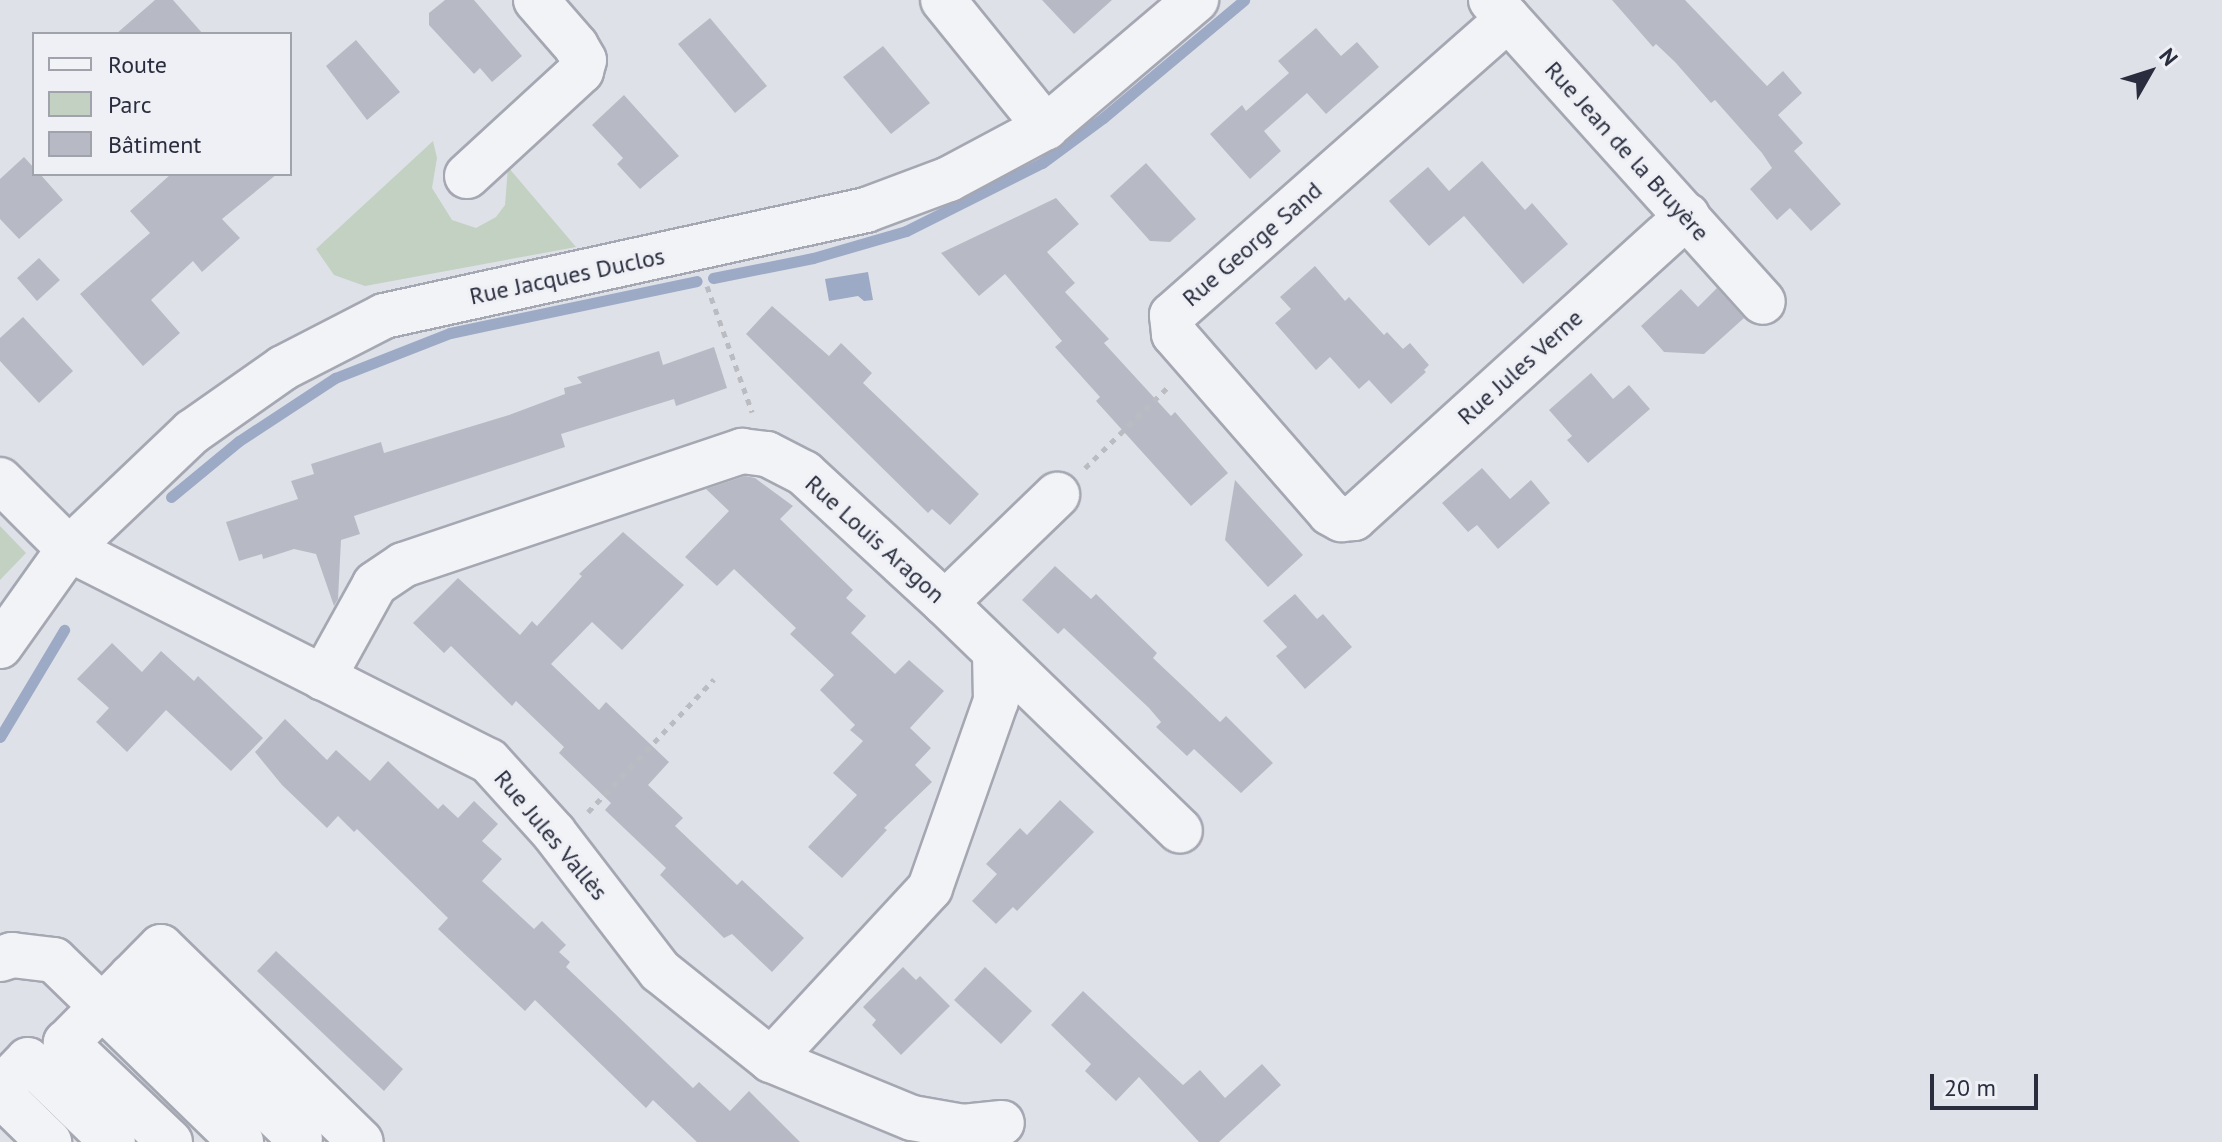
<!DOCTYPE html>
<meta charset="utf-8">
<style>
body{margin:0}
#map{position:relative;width:2222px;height:1142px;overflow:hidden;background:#dfe1e8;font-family:"PT Sans",sans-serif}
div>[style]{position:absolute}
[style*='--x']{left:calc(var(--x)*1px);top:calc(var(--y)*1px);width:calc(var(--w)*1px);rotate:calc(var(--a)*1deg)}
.green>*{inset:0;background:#c2d1c1}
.water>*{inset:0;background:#9caac6}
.stream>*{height:11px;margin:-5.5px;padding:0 5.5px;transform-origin:5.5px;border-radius:5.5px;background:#9caac6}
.building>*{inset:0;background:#b7bac4}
.path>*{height:5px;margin-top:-2.5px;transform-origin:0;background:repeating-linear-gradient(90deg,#babcc2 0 6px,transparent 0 12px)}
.roads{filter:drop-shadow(2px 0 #a5a7b2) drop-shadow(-2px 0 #a5a7b2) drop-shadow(0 2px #a5a7b2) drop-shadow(0 -2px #a5a7b2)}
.minor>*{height:44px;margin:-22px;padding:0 22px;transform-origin:22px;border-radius:22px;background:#f2f3f6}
span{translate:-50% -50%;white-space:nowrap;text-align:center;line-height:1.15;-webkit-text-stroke:6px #eff0f5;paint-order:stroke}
.street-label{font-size:24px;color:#292d3e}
.legend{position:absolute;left:32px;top:32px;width:260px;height:144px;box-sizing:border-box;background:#eff0f5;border:2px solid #a0a2ac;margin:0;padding:10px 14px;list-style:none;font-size:24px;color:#292d3e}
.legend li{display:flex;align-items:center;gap:16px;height:40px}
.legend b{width:40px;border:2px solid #a0a2ac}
.north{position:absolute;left:2110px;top:32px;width:80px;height:80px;-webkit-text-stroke:6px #eff0f5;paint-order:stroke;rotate:51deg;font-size:22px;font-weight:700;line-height:32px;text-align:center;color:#292d3e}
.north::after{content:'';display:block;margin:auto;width:28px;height:36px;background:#292d3e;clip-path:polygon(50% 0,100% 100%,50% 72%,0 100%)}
.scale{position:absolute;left:1930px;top:1074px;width:108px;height:36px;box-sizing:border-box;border:4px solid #292d3e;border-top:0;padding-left:10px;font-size:24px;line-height:28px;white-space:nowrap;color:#292d3e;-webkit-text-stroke:6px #eff0f5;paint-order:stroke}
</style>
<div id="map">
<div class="green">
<i style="clip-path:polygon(433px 141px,437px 158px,432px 188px,452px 220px,476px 228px,496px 217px,505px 205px,508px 167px,576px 247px,365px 286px,334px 275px,316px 249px)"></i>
<i style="clip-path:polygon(0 526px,26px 553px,0 580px)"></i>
</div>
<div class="water">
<i style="clip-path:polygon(868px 272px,873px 300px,864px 301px,858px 296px,829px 301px,825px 279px)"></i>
</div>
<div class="stream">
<i style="--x:713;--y:278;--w:102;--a:-11.3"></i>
<i style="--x:813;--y:258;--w:97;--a:-16.2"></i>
<i style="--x:906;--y:231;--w:152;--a:-26.6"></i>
<i style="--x:1042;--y:163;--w:76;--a:-36.4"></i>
<i style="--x:1103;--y:118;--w:184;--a:-39.9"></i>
<i style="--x:171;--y:497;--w:88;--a:-39.5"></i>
<i style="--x:239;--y:441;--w:115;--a:-33.3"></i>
<i style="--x:335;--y:378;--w:123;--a:-21.4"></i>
<i style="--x:450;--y:333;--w:252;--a:-11.9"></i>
<i style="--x:0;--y:737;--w:125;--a:-59.1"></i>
</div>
<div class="building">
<i style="clip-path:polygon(155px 0,173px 0,203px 34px,116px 34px)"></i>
<i style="clip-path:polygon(445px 0,474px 0,522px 56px,492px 82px,480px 68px,474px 74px,429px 25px,429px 13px)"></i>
<i style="clip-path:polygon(1042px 0,1112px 0,1074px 34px)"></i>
<i style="clip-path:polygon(1612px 0,1685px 0,1767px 86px,1783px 71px,1802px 93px,1778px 115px,1803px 143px,1794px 151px,1841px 204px,1811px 231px,1790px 208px,1777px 220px,1750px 189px,1772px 168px,1762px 153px,1715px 100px,1711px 103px,1675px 62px,1656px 44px,1653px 47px)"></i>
<i style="clip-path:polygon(710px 18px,767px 86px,735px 113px,678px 44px)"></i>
<i style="clip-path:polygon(1316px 28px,1341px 56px,1357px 42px,1379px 67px,1326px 114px,1307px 93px,1264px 131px,1281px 151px,1250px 179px,1210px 134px,1242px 105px,1246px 111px,1289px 73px,1278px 61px)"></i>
<i style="clip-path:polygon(356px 40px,400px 92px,367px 120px,326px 66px)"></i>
<i style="clip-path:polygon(883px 46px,930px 103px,891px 134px,843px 77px)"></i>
<i style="clip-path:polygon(624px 95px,679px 156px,640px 189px,617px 164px,623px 158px,592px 125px)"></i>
<i style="clip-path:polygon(24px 157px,34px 168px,34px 174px,40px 174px,63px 200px,19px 239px,0 219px,0 179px)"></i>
<i style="clip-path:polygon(1482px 161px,1525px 210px,1532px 203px,1568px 244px,1523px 284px,1464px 216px,1429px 246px,1389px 201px,1428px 167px,1449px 191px)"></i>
<i style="clip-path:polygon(1146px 163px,1196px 219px,1170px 242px,1150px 241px,1110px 196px)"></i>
<i style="clip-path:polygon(171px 174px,277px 174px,222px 219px,240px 238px,202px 272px,193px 261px,151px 300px,180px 333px,143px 366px,80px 294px,150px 233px,130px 211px)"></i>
<i style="clip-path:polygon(1056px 198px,1079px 224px,1047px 252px,1075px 283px,1065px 292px,1109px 339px,1104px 343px,1171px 416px,1175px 412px,1228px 473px,1191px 506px,1096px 401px,1100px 397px,1055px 347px,1062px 341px,1005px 274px,979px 296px,941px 253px)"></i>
<i style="clip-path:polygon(39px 258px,60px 280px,37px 301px,17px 278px)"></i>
<i style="clip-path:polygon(1315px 266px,1345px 301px,1349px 297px,1384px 335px,1387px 332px,1403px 349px,1410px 343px,1429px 365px,1424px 370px,1426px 372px,1391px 404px,1369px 380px,1359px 389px,1330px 357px,1316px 370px,1275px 323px,1291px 309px,1280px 297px)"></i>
<i style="clip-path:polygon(1717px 288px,1744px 318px,1704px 354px,1664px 352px,1641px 326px,1681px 289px,1698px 307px)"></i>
<i style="clip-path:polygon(772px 306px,829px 356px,841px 343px,872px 373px,863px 383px,979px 494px,950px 525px,932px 509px,928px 513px,746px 334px)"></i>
<i style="clip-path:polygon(23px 317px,73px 371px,39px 403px,0 361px,0 338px)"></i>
<i style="clip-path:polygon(714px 347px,727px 388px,676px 406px,674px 399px,561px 434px,565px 447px,354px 516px,360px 534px,341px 540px,338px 599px,334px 606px,316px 554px,294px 549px,263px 559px,262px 554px,239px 561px,226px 522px,298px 499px,291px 481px,314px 474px,311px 464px,381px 442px,384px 453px,509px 415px,565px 394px,564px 388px,582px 383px,577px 377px,659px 351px,663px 365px)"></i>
<i style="clip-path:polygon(1591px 373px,1613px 399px,1629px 385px,1650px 409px,1588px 463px,1567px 440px,1572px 436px,1549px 410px)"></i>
<i style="clip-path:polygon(1482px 468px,1510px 499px,1531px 480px,1550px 503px,1498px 549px,1477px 525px,1468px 532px,1442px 503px)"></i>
<i style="clip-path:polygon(745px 476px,755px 478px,793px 506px,780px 519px,853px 590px,846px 598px,866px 616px,851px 633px,895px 674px,909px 660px,944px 691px,910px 728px,931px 748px,915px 765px,932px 782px,884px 828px,887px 830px,842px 878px,808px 847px,857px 795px,833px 773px,863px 741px,850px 730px,855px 725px,820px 690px,834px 675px,790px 634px,796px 628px,734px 569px,717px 586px,685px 557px,729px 511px,706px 489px)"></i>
<i style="clip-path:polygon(1235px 480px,1303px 555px,1268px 587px,1225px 540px)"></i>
<i style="clip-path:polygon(623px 532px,684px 585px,622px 650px,592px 622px,551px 664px,599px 710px,606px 702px,669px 762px,648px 785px,683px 818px,675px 826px,737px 885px,742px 880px,804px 938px,772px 972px,732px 934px,724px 938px,660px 875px,666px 868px,605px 810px,611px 803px,559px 753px,564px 747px,516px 701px,512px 706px,451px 646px,444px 653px,413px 623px,458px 578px,520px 635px,532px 621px,537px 626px,582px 576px,579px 574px)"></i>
<i style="clip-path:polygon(1055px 566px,1091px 599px,1096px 594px,1157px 653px,1153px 658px,1189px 692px,1220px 722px,1226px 716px,1273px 763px,1241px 793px,1194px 749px,1187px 756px,1156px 727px,1161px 722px,1149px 708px,1064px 628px,1058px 634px,1022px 600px)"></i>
<i style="clip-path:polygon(1295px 594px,1317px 619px,1323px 614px,1352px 647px,1305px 689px,1276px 656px,1287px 647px,1263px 621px)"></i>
<i style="clip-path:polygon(112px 643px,142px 672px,161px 651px,194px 681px,198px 676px,263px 738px,231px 771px,166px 710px,127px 752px,96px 722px,109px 708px,77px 679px)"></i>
<i style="clip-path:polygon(285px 719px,327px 760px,336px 750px,370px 781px,388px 761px,438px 809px,443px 804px,458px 818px,474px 801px,498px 824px,482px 841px,502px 859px,482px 881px,534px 929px,542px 921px,566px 945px,559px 952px,570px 962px,566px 967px,693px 1088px,699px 1082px,730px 1111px,749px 1091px,800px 1142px,697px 1142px,653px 1100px,646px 1108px,535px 1000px,525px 1011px,438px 929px,448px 918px,357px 829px,354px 832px,338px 816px,327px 828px,282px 785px,255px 752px)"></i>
<i style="clip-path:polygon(1060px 800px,1094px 832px,1017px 911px,1013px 907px,996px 924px,972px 901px,997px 874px,986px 864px,1020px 828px,1027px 835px)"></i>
<i style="clip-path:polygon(276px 951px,403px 1069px,384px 1091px,257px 971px)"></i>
<i style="clip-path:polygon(903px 967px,916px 980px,920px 976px,950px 1006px,901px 1055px,872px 1025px,876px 1020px,863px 1007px)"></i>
<i style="clip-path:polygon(985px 967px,1032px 1011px,1001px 1044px,954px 1000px)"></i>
<i style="clip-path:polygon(1083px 991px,1183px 1085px,1200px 1070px,1225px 1098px,1262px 1064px,1281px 1085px,1219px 1142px,1199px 1142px,1139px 1077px,1116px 1101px,1085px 1071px,1091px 1064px,1051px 1025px)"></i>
</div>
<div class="path">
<i style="--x:707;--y:286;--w:134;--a:70.3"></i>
<i style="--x:1085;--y:468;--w:119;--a:-44.3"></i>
<i style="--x:588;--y:812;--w:183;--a:-46.5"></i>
</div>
<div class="roads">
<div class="minor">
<i style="--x:943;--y:0;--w:164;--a:51"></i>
<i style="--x:1491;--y:0;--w:406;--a:48"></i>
<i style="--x:1508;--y:19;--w:448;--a:138.6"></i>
<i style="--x:1172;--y:315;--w:19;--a:84"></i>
<i style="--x:1174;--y:334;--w:237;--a:48.9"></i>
<i style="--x:1330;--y:513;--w:13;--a:29"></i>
<i style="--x:1341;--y:519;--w:13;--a:-4"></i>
<i style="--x:1354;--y:518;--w:450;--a:-42.2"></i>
<i style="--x:467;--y:176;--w:155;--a:-42.6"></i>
<i style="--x:581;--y:71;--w:11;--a:-75"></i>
<i style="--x:584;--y:60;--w:16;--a:-120"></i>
<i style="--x:576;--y:46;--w:61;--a:-131"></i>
<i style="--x:0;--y:480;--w:98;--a:45"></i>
<i style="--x:69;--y:549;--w:470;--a:26.8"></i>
<i style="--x:489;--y:761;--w:97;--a:47.9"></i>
<i style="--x:554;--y:833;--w:174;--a:52.5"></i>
<i style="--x:660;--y:971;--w:142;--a:38.7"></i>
<i style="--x:771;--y:1060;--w:152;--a:22.4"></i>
<i style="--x:912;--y:1118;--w:52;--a:10"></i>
<i style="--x:963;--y:1127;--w:39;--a:-6"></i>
<i style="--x:945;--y:603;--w:156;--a:-44"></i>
<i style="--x:0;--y:646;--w:119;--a:-54.6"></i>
<i style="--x:69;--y:549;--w:170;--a:-43.6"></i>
<i style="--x:192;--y:432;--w:111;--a:-35.1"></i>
<i style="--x:283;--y:368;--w:114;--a:-27.2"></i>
<i style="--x:384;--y:316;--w:494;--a:-12.4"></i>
<i style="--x:866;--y:210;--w:89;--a:-20.5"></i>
<i style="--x:949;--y:179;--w:110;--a:-28.2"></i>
<i style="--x:1046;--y:127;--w:197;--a:-40.3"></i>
<i style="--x:323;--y:678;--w:107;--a:-61"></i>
<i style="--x:375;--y:584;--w:34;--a:-34"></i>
<i style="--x:403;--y:565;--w:358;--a:-18.6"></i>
<i style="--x:742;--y:451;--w:25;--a:7"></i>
<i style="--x:767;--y:454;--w:42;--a:27.2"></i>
<i style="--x:804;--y:473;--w:192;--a:42.7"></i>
<i style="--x:945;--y:603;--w:327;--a:44.1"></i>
<i style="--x:0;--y:959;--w:13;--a:-18"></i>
<i style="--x:12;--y:955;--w:42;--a:6.8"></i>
<i style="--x:54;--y:960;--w:261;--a:44.2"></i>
<i style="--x:131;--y:977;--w:234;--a:43.8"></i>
<i style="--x:771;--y:1060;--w:234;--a:-47.2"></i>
<i style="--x:930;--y:888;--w:198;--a:-70.6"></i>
<i style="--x:996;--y:701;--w:46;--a:-91.2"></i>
<i style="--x:0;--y:1089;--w:40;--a:-46"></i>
<i style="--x:28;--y:1060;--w:118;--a:44"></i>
<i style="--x:0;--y:1094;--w:69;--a:44.4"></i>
<i style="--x:170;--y:1142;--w:144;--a:-136.4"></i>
<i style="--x:66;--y:1043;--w:135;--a:-45.3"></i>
<i style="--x:161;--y:947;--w:279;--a:44.3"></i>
</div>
</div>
<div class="street-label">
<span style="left:1627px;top:151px;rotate:48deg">Rue Jean de la Bruyère</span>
<span style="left:1252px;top:244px;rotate:-41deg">Rue George Sand</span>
<span style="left:567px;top:276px;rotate:-12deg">Rue Jacques Duclos</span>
<span style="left:1520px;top:367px;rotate:-42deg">Rue Jules Verne</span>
<span style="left:875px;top:539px;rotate:42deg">Rue Louis Aragon</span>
<span style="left:551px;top:835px;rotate:50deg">Rue Jules Vallès</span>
</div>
<ul class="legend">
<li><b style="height:10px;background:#f2f3f6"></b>Route</li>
<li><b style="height:22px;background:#c2d1c1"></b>Parc</li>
<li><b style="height:22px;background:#b7bac4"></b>Bâtiment</li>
</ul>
<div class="north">N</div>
<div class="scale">20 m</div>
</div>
